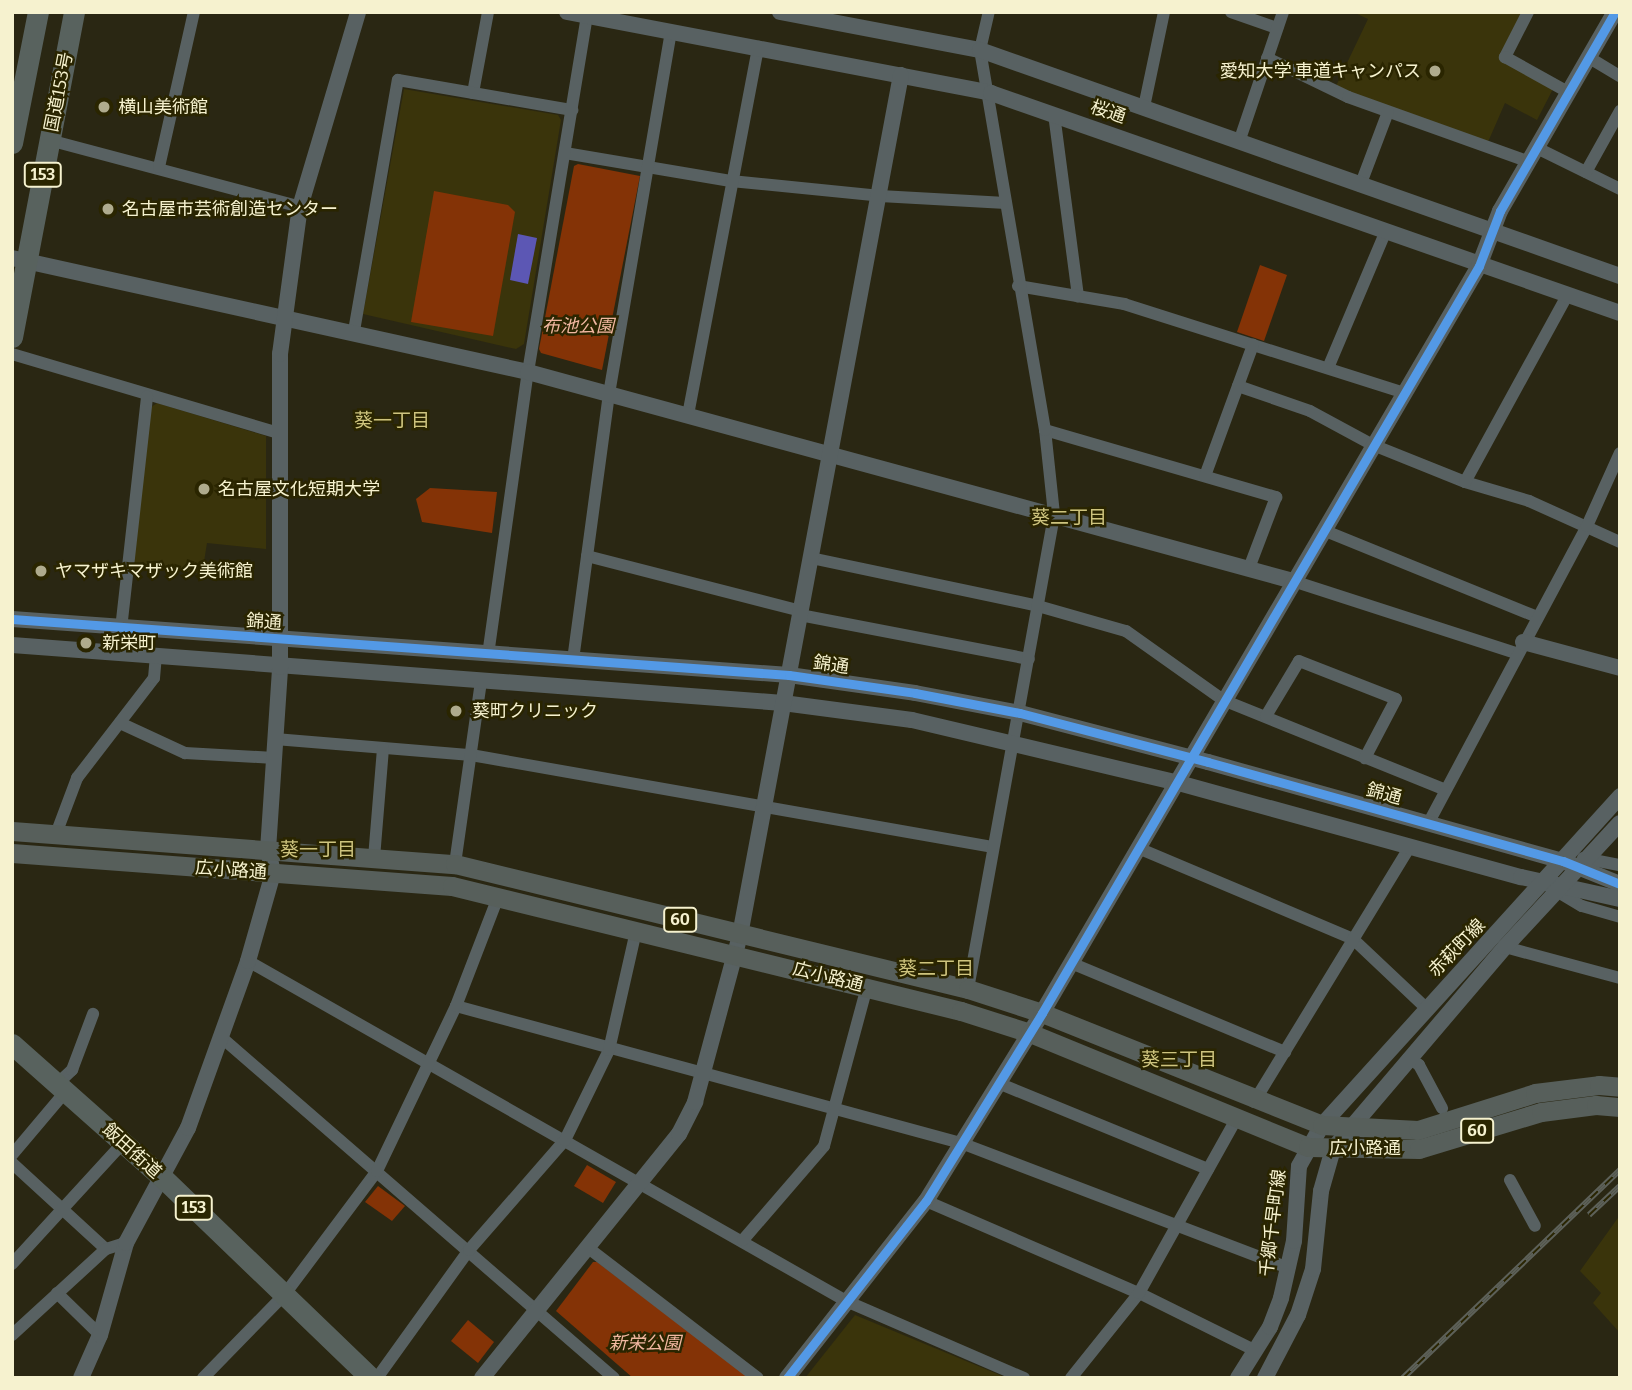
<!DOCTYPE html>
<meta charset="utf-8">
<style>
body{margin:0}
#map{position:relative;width:1632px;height:1390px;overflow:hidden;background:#2a2713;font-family:Bitter,"Noto Sans JP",serif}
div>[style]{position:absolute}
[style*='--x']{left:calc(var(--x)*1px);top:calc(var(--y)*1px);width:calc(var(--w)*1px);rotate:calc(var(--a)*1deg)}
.built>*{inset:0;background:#3a340b}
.green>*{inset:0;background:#843306}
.water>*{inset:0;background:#5c57b4}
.minor>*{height:12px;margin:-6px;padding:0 6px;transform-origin:6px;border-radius:6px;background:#586162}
.tertiary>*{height:16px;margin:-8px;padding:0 8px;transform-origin:8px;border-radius:8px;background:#586162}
.primary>*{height:19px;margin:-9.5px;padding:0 9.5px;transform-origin:9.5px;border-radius:9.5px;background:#575f5b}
.trunk>*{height:21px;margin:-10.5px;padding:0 10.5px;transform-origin:10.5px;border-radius:10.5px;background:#58625e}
.rail>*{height:6px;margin-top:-3px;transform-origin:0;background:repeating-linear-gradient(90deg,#2a2500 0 10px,#5d6159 0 20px);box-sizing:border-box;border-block:2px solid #5d6159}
.cycleway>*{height:9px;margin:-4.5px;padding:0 4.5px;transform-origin:4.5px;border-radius:4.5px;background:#5399e6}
.dots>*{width:19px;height:19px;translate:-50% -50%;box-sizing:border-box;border:4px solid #2a2500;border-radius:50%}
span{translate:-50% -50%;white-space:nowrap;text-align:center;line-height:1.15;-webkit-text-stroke:5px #2a2500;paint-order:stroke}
.shield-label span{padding:2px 5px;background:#2a2500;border:2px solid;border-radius:5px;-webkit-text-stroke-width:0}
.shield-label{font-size:16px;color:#f6f2cf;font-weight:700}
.poi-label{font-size:18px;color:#f6f2cf}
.right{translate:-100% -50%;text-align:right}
.left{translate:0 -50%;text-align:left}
.street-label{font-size:18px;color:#f6f2cf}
.park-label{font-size:18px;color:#f1b7a0;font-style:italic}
.neighbourhood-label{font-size:19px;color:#cec47e}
.frame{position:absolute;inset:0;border:14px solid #f6f2cf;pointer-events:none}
</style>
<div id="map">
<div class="built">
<i style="clip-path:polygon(1353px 12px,1525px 12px,1502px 57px,1554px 87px,1537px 120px,1505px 103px,1488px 142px,1397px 111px,1336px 86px,1368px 19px)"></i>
<i style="clip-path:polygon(404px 89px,558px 115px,561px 120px,524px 344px,516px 349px,363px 314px)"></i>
<i style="clip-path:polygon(157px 403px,266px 436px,266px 549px,207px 543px,202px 574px,133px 564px,150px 408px)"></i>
<i style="clip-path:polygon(1620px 1215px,1620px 1333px,1593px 1303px,1601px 1293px,1580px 1271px)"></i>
<i style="clip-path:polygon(855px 1315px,1007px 1378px,805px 1378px)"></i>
</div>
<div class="green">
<i style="clip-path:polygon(578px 164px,640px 176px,602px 370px,541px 353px,539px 349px,574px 166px)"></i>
<i style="clip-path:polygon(434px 191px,508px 205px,515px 212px,493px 336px,411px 322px)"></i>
<i style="clip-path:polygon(1260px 265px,1287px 275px,1264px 341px,1237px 332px)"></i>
<i style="clip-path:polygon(430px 488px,497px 492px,492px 533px,422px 522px,416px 499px)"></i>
<i style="clip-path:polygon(587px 1165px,616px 1182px,603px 1203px,574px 1186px)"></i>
<i style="clip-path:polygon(378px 1186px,405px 1206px,392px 1221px,365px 1202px)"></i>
<i style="clip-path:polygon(593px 1262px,597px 1262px,750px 1378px,633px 1378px,556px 1311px)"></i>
<i style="clip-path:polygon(468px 1320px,494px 1342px,478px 1363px,451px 1341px)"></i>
</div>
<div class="water">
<i style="clip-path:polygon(518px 234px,537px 238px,528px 284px,510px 280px)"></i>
</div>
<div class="minor">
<i style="--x:1231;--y:12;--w:49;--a:19.2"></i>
<i style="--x:1528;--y:12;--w:51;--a:117.1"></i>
<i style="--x:1505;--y:57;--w:72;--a:29.1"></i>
<i style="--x:1588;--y:57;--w:37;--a:31"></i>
<i style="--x:1267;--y:58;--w:90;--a:25.7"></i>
<i style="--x:1348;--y:97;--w:190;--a:19.7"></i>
<i style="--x:473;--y:93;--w:82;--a:-79.5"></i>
<i style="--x:1144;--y:107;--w:97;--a:-78.1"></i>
<i style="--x:1054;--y:114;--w:184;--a:82.5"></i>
<i style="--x:49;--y:140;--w:260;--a:14.9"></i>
<i style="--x:1239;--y:142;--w:137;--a:-71.3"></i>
<i style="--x:1537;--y:148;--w:93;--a:26.3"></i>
<i style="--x:565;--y:153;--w:168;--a:9.6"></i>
<i style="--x:731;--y:181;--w:150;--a:5.7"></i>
<i style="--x:880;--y:196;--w:126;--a:3.2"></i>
<i style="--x:159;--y:167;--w:159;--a:-77.3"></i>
<i style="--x:1586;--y:172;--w:70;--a:-60.9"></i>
<i style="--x:1360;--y:186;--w:79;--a:-69.3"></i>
<i style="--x:1018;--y:286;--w:108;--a:9.6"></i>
<i style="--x:1124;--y:304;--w:294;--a:17.6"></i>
<i style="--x:354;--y:331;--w:255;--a:-80.1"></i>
<i style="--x:398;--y:80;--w:177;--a:9.8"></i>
<i style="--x:12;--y:354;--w:278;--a:16.5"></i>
<i style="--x:1328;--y:368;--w:149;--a:-67.1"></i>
<i style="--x:1238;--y:386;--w:76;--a:19.1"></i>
<i style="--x:1310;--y:411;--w:72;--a:28.4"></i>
<i style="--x:1373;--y:445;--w:99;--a:21.9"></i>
<i style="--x:1465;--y:482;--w:67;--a:16.5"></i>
<i style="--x:1529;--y:501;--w:100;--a:24.3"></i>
<i style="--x:688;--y:415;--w:375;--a:-79.2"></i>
<i style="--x:1045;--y:430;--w:241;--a:16.2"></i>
<i style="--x:1276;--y:497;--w:76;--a:110.8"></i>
<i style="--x:1205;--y:476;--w:140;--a:-69.9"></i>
<i style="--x:1465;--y:482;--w:214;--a:-61.3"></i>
<i style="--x:1323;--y:530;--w:231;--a:22.1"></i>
<i style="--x:587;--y:556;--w:221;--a:14.4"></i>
<i style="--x:811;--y:558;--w:232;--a:11.9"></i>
<i style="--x:1038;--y:606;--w:91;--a:15.9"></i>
<i style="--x:1126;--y:631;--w:119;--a:35.4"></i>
<i style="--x:1223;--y:700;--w:240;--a:22"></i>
<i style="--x:1293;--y:581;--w:234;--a:17.9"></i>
<i style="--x:800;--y:615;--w:233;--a:10.9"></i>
<i style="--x:121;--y:629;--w:234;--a:-83.6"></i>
<i style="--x:488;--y:655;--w:286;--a:-82"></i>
<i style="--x:528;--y:372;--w:361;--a:-80.6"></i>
<i style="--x:573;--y:660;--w:268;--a:-82.3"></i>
<i style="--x:609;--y:394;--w:368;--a:-80.3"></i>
<i style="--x:1266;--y:716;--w:64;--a:-59"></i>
<i style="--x:1299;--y:661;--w:104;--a:21.4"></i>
<i style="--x:1396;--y:699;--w:67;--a:117.7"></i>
<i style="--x:120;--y:723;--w:72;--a:24.8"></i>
<i style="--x:185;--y:753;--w:89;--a:3.2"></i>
<i style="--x:275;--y:739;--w:197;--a:4.7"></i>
<i style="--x:471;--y:755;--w:529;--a:10.01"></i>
<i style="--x:1429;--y:822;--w:336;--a:-61.9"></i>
<i style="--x:1587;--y:526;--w:80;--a:-65.7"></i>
<i style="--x:56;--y:834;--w:60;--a:-69.4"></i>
<i style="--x:77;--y:778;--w:126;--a:-52.4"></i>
<i style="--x:154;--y:678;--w:21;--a:-85"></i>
<i style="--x:1138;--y:848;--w:233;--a:22.9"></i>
<i style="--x:1353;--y:939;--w:100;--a:43.4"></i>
<i style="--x:374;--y:858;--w:110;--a:-85.3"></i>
<i style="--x:1583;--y:858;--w:38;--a:11"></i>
<i style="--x:455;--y:864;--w:184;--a:-81.9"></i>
<i style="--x:1550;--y:887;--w:37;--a:31"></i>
<i style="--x:1582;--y:906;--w:40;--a:16"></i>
<i style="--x:1505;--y:947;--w:119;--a:15.1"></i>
<i style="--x:248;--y:961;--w:688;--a:29.62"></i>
<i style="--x:846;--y:1301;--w:194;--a:23.4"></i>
<i style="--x:1071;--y:963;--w:232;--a:22.6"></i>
<i style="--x:968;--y:989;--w:483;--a:-79.7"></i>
<i style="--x:1054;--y:514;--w:84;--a:-96.1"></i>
<i style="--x:1045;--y:430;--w:386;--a:-99.7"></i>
<i style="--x:980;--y:50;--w:39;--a:-77"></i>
<i style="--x:456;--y:1006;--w:523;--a:15.18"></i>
<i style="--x:961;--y:1143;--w:351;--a:20.9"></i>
<i style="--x:221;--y:1037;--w:520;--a:40.95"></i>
<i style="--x:1408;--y:1058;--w:13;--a:32"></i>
<i style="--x:1419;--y:1065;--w:49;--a:61.9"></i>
<i style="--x:998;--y:1083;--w:227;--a:22.3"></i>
<i style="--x:57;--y:1084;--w:21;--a:-43"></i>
<i style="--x:72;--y:1070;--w:60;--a:-69.4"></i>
<i style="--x:1254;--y:1102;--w:300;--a:-58.6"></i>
<i style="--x:12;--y:1155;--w:82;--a:-49.9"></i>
<i style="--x:12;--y:1163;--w:127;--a:42.5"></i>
<i style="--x:106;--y:1249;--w:21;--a:-17"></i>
<i style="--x:1510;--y:1180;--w:52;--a:61.5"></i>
<i style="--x:926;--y:1201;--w:232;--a:23.4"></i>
<i style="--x:1139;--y:1293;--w:131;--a:26.4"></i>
<i style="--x:743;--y:1240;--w:124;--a:-49.2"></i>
<i style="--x:824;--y:1146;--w:165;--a:-74.9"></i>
<i style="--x:587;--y:1247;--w:215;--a:37.5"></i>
<i style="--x:12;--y:1264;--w:164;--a:-47.5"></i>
<i style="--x:57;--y:1293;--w:60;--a:44.3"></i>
<i style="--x:12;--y:1335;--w:127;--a:-42.5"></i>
<i style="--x:203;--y:1378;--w:117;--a:-45.7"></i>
<i style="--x:285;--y:1294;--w:154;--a:-53.2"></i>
<i style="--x:377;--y:1171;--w:183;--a:-64.4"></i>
<i style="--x:456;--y:1006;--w:117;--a:-68.9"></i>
<i style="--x:377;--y:1378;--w:158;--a:-54.3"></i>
<i style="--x:469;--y:1250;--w:146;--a:-48.9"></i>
<i style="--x:565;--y:1140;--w:100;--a:-63.9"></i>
<i style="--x:609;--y:1050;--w:122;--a:-77.2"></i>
<i style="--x:1071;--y:1378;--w:109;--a:-51.3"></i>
<i style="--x:1139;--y:1293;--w:197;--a:-60.8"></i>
</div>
<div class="tertiary">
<i style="--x:567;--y:12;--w:432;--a:10.8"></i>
<i style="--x:991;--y:93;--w:666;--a:19.28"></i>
<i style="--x:780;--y:12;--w:204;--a:10.8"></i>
<i style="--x:980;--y:50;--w:679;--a:19.45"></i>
<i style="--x:12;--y:258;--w:528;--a:12.46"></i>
<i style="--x:528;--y:372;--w:793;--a:15.28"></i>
<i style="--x:12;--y:619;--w:779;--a:4.12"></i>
<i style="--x:789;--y:675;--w:127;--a:8.1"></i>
<i style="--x:915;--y:693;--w:107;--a:10.8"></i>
<i style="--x:1020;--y:713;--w:194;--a:14.6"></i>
<i style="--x:1208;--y:762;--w:369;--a:15.6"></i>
<i style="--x:1563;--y:861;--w:61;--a:22"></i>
<i style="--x:1523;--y:642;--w:100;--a:15"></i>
<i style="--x:12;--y:645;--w:773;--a:4.3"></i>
<i style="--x:783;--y:703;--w:130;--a:7.5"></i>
<i style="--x:912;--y:720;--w:270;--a:13.3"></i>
<i style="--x:1175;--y:782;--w:359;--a:15.4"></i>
<i style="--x:1521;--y:877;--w:101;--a:12.5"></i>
<i style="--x:81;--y:1378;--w:47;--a:-66.2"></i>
<i style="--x:100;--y:1335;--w:96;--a:-74.2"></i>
<i style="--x:126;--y:1243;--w:131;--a:-61.7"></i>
<i style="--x:188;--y:1128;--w:177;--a:-70.2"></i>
<i style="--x:248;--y:961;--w:91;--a:-74.1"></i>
<i style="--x:273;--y:873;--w:24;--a:-102"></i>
<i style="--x:268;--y:850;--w:183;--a:-86.2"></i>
<i style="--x:280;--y:667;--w:313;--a:-90"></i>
<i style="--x:280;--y:354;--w:148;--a:-82.3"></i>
<i style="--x:300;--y:207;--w:203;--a:-73.4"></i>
<i style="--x:482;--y:1378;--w:314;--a:-51.1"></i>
<i style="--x:679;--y:1134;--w:36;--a:-63"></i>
<i style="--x:695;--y:1102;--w:173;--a:-74.9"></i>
<i style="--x:740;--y:935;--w:875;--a:-79.4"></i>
<i style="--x:787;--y:1378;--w:225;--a:-51.9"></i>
<i style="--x:926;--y:1201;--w:221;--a:-58.3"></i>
<i style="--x:1042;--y:1013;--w:865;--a:-59.67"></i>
<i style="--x:1479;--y:266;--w:59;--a:-69.1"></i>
<i style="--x:1500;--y:211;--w:230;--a:-60"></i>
<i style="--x:1238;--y:1378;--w:60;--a:-57.9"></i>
<i style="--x:1270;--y:1327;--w:31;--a:-69"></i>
<i style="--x:1281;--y:1298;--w:58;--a:-77.2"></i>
<i style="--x:1294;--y:1241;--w:75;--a:-86.2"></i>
<i style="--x:1299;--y:1166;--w:47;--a:-60.7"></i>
<i style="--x:1322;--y:1125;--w:444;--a:-47.8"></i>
<i style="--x:1265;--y:1378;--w:71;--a:-62.4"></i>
<i style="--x:1298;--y:1315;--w:48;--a:-71.9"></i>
<i style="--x:1313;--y:1269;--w:78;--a:-84.1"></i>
<i style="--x:1321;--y:1191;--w:44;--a:-74.1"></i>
<i style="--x:1333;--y:1149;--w:265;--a:-49.6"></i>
<i style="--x:1505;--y:947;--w:169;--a:-47.2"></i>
</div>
<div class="primary">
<i style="--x:12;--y:831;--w:444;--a:4.3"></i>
<i style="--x:455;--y:864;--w:528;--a:13.69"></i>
<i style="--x:968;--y:989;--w:78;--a:18"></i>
<i style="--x:1042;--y:1013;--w:302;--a:21.8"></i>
<i style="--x:1322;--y:1125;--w:96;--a:3"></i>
<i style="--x:1418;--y:1130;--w:123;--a:-17.5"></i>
<i style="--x:1535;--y:1093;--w:64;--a:-7.1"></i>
<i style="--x:1599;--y:1085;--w:21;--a:5"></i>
<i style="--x:12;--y:853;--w:441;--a:4.3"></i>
<i style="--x:452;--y:886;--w:524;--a:13.8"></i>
<i style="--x:961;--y:1011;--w:72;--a:17.7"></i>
<i style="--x:1030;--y:1033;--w:300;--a:22.3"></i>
<i style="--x:1308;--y:1147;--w:111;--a:1"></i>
<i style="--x:1419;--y:1149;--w:127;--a:-16.9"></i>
<i style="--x:1541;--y:1112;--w:55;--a:-7.3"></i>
<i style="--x:1596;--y:1105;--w:24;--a:5"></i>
</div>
<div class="trunk">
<i style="--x:12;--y:143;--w:134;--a:-78.8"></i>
<i style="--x:12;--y:337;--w:331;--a:-79.2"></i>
<i style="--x:12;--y:1044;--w:200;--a:41.6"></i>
<i style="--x:162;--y:1177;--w:290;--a:43.9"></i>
</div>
<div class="rail">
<i style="--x:1589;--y:1215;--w:42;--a:-43.1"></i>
<i style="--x:1403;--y:1378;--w:301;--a:-43.8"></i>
</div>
<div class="cycleway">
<i style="--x:12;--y:619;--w:779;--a:4.12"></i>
<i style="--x:789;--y:675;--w:127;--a:8.1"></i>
<i style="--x:915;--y:693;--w:107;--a:10.8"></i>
<i style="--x:1020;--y:713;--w:194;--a:14.6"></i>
<i style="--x:1208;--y:762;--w:369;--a:15.6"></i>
<i style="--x:1563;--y:861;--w:61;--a:22"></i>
<i style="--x:787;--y:1378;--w:225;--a:-51.9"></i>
<i style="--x:926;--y:1201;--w:221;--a:-58.3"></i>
<i style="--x:1042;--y:1013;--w:865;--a:-59.67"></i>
<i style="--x:1479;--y:266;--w:59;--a:-69.1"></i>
<i style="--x:1500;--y:211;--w:230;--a:-60"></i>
</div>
<div class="dots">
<i style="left:1435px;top:71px;background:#afab8d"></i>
<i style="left:104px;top:107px;background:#afab8d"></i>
<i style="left:108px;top:209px;background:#afab8d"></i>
<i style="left:204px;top:489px;background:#afab8d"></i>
<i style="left:41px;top:571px;background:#afab8d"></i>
<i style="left:86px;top:643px;background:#afab8d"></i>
<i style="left:456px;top:711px;background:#afab8d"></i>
</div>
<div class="shield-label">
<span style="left:43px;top:175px">153</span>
<span style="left:680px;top:920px">60</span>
<span style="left:1477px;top:1131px">60</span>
<span style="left:194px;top:1208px">153</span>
</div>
<div class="poi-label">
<span class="right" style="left:1421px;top:71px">愛知大学 車道キャンパス</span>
<span class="left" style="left:118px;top:107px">横山美術館</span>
<span class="left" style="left:122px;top:209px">名古屋市芸術創造センター</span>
<span class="left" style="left:218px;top:489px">名古屋文化短期大学</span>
<span class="left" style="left:55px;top:571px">ヤマザキマザック美術館</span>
<span class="left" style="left:102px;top:643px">新栄町</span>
<span class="left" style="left:472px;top:711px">葵町クリニック</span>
</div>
<div class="street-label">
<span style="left:59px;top:92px;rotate:-79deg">国道153号</span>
<span style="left:1108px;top:112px;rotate:19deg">桜通</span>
<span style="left:264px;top:622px;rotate:4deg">錦通</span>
<span style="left:831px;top:665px;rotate:8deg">錦通</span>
<span style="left:1384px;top:794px;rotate:15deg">錦通</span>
<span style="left:231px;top:870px;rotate:4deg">広小路通</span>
<span style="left:1457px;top:948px;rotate:-46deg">赤萩町線</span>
<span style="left:828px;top:977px;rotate:14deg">広小路通</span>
<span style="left:1365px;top:1148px">広小路通</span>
<span style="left:132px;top:1151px;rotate:42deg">飯田街道</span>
<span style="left:1273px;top:1223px;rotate:-83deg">千郷千早町線</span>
</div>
<div class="park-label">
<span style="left:578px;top:326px">布池公園</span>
<span style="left:645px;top:1343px">新栄公園</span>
</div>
<div class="neighbourhood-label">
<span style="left:392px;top:421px">葵一丁目</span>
<span style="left:1069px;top:518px">葵二丁目</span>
<span style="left:318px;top:850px">葵一丁目</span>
<span style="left:936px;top:969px">葵二丁目</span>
<span style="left:1179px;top:1060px">葵三丁目</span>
</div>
<div class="frame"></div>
</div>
